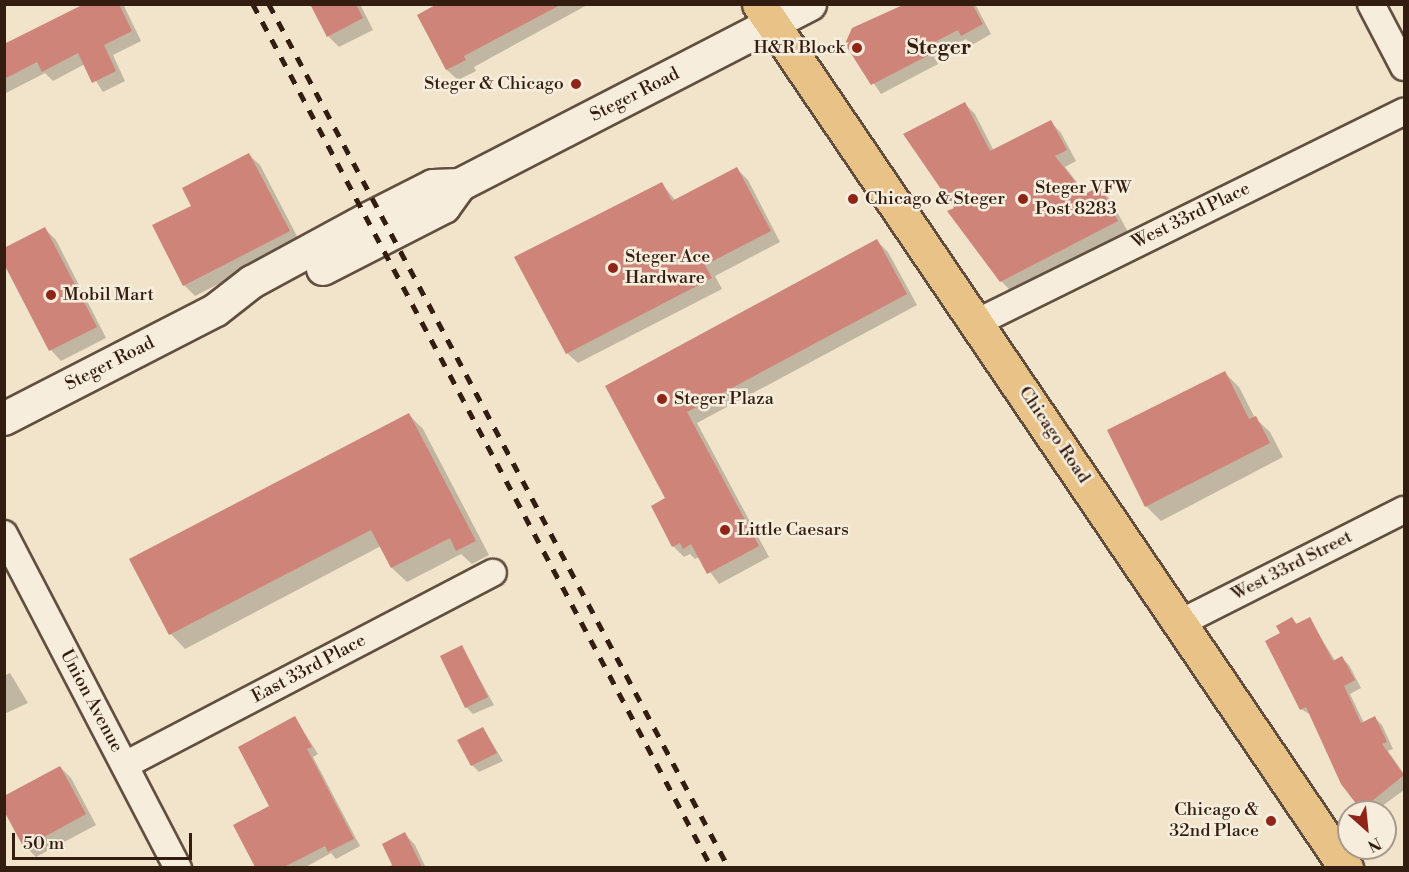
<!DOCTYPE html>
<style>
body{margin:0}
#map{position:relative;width:1409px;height:872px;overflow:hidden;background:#f1e4cb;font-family:"Libre Bodoni",serif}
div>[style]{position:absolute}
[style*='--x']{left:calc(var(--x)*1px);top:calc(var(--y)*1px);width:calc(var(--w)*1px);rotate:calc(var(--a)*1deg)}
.shadow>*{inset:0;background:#0003}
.building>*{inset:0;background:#ce8478}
.roads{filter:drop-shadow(2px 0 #624e3f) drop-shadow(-2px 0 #624e3f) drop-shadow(0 2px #624e3f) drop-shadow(0 -2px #624e3f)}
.minor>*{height:26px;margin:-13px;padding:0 13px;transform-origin:13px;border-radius:13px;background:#f6eddd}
.tertiary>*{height:32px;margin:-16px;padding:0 16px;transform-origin:16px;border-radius:16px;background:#f6eddd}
.primary>*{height:33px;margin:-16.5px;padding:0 16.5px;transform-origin:16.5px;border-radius:16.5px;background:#e8c286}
.rail>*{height:4.5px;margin-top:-2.25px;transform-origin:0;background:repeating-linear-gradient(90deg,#331c10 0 10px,transparent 0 20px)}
.dots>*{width:16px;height:16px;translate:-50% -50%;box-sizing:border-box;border:3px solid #f6eddd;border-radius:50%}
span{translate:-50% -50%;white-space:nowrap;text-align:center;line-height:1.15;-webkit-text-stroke:5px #f6eddd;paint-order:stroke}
.poi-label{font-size:18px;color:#331c10}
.right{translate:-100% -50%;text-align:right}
.left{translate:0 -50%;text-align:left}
.street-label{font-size:18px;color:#331c10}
.quarter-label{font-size:21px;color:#331c10;font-weight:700}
.frame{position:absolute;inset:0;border:6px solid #331c10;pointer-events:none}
.north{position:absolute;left:1337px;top:800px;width:60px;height:60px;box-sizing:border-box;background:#f6eddd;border:2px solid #a8998b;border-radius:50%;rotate:153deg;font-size:16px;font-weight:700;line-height:24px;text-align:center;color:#331c10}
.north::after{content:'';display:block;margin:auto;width:21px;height:27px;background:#8f2418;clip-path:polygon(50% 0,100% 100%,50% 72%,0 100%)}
.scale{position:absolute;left:12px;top:833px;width:180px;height:27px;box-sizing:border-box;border:3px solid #331c10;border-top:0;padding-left:8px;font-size:18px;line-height:21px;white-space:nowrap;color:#331c10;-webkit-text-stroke:4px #f6eddd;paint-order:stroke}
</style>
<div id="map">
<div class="shadow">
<i style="clip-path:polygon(88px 4px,123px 4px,141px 41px,113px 55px,125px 81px,103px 92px,85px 64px,53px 81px,45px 73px,4px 94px,4px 46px)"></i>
<i style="clip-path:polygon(312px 4px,360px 4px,373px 30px,339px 47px,328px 36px)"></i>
<i style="clip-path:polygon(441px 4px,589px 4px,474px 67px,476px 71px,458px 80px,447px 70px,419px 16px)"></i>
<i style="clip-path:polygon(906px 4px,975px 4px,991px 34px,972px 45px,966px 39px,934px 57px,938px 64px,881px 94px,847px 44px,853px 29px)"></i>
<i style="clip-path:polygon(964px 103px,975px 114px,994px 151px,1051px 122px,1061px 133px,1076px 161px,1065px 167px,1086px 194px,1099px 188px,1110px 199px,1128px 232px,1012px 292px,1001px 281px,956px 208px)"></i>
<i style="clip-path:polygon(249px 155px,260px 165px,300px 242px,195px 296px,184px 285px,193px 207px)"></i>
<i style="clip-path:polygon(737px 169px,748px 180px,780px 242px,715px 276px,722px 289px,578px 363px,567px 353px,662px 184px,676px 201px)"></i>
<i style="clip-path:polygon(45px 229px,56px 240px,106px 338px,61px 361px,51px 350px)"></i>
<i style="clip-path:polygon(877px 241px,888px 252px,917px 305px,697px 423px,769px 557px,719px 584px,699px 557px,695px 559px,690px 554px,684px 557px,673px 546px,667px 499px,607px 386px)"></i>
<i style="clip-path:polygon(1225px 373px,1239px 387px,1255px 418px,1270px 432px,1283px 457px,1161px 521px,1146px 506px,1109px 431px)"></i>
<i style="clip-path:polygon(409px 415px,423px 429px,489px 555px,472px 564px,461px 554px,407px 582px,392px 568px,381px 546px,185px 649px,171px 634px,131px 559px)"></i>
<i style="clip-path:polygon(1292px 619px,1298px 625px,1309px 619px,1336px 662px,1342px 658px,1349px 665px,1361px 688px,1350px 694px,1364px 723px,1375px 718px,1382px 725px,1393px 749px,1388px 751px,1404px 774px,1404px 790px,1374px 812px,1362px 809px,1311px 715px,1301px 709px,1267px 641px,1282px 633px)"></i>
<i style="clip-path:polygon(462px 647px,494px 705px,473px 714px,466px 707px)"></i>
<i style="clip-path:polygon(10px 673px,28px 703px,4px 714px,4px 676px)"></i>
<i style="clip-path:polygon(295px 718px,318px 754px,313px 757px,360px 846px,336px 859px,331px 853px,304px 868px,256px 868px,235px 825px,271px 807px)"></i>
<i style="clip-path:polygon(483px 728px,503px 761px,479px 772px,472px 765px)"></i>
<i style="clip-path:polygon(60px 767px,71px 778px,96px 825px,36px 857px,26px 847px)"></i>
<i style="clip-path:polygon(405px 834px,415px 845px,426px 868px,387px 868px,393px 864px)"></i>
</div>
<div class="building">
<i style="clip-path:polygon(84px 4px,119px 4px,132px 31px,104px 45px,116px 71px,92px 83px,78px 53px,42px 72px,37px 62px,4px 79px,4px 44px)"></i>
<i style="clip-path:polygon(310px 4px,356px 4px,363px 18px,327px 37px)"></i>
<i style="clip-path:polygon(437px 4px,562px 4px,464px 56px,466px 60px,446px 70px,417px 15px)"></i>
<i style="clip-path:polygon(905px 4px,972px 4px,983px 24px,961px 36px,958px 30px,925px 47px,929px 55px,871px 85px,845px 44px,852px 28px)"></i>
<i style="clip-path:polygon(965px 102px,990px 151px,1051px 120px,1067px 150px,1055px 156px,1085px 194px,1100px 186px,1118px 221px,1000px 282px,947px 211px,954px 208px,903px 134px)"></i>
<i style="clip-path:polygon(249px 153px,290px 231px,183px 286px,152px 225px,191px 206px,182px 188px)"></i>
<i style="clip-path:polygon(737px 167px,771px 231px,705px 265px,712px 278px,566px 354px,514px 257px,662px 182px,672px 201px)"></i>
<i style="clip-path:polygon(45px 227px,97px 327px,49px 351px,4px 264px,4px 248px)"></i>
<i style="clip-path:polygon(877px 239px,907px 294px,687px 412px,759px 546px,707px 574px,691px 544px,683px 549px,680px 543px,672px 547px,651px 506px,665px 498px,605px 386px)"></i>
<i style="clip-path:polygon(1225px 371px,1249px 419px,1256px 416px,1270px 443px,1145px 507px,1107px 430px)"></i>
<i style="clip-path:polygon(409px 413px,476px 541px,456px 551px,450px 538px,391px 568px,371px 530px,169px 635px,129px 559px)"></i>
<i style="clip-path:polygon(1292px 617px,1296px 624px,1310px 617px,1333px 661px,1342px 656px,1355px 680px,1344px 686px,1361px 723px,1375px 716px,1387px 742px,1382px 744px,1404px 775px,1361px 810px,1341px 784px,1306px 707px,1300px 710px,1265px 641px,1280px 633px,1276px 626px)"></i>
<i style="clip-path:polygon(462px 645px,488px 697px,465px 708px,440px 656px)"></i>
<i style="clip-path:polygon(295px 716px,312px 747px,307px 749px,354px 839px,328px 852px,325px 846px,284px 867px,255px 867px,233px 825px,269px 806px,238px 747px)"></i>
<i style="clip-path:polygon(483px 727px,497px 753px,471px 766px,457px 740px)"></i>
<i style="clip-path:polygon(60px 766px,86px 814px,24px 848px,4px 811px,4px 796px)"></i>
<i style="clip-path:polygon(405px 832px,422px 867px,393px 867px,382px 844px)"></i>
</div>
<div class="roads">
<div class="minor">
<i style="--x:1371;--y:4;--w:71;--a:62.4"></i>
<i style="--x:978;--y:322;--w:475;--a:-26.3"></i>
<i style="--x:4;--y:534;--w:377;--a:62.5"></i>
<i style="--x:1180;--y:623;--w:251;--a:-26.8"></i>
<i style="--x:125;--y:765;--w:415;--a:-27.6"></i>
</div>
<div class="tertiary">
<i style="--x:323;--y:269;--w:136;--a:-27.1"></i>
<i style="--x:444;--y:207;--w:27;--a:-54"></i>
<i style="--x:4;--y:419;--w:238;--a:-27.2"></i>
<i style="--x:216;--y:310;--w:46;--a:-37.9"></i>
<i style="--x:252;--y:282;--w:132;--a:-28.5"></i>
<i style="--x:368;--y:219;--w:73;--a:-26.9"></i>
<i style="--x:433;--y:186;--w:27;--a:-2"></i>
<i style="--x:460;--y:185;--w:394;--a:-27.3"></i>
</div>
<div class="primary">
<i style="--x:759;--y:4;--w:1045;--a:55.81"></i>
</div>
</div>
<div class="rail">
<i style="--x:253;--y:4;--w:978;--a:62.02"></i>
<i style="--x:269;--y:4;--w:979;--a:61.97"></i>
</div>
<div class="dots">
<i style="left:857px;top:48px;background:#8f2418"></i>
<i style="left:576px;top:84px;background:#8f2418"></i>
<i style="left:853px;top:199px;background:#8f2418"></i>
<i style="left:1023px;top:199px;background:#8f2418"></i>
<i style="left:613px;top:268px;background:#8f2418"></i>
<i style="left:51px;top:295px;background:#8f2418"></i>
<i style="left:662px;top:399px;background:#8f2418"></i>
<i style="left:725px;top:530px;background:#8f2418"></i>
<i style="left:1271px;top:821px;background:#8f2418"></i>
</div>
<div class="poi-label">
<span class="right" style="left:845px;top:48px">H&amp;R Block</span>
<span class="right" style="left:564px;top:84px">Steger &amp; Chicago</span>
<span class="left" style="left:1035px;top:199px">Steger VFW<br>Post 8283</span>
<span class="left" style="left:865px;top:199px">Chicago &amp; Steger</span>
<span class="left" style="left:625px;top:268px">Steger Ace<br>Hardware</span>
<span class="left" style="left:63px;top:295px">Mobil Mart</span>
<span class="left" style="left:674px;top:399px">Steger Plaza</span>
<span class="left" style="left:737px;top:530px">Little Caesars</span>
<span class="right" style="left:1259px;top:821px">Chicago &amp;<br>32nd Place</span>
</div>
<div class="street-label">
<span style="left:635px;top:95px;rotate:-27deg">Steger Road</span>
<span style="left:1191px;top:216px;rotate:-26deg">West 33rd Place</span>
<span style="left:110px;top:364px;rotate:-27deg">Steger Road</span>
<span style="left:1054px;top:435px;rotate:56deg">Chicago Road</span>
<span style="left:1292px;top:566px;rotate:-27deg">West 33rd Street</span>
<span style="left:309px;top:669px;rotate:-28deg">East 33rd Place</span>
<span style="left:91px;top:701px;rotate:62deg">Union Avenue</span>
</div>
<div class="quarter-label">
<span style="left:939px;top:48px">Steger</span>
</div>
<div class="frame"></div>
<div class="north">N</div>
<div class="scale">50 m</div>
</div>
